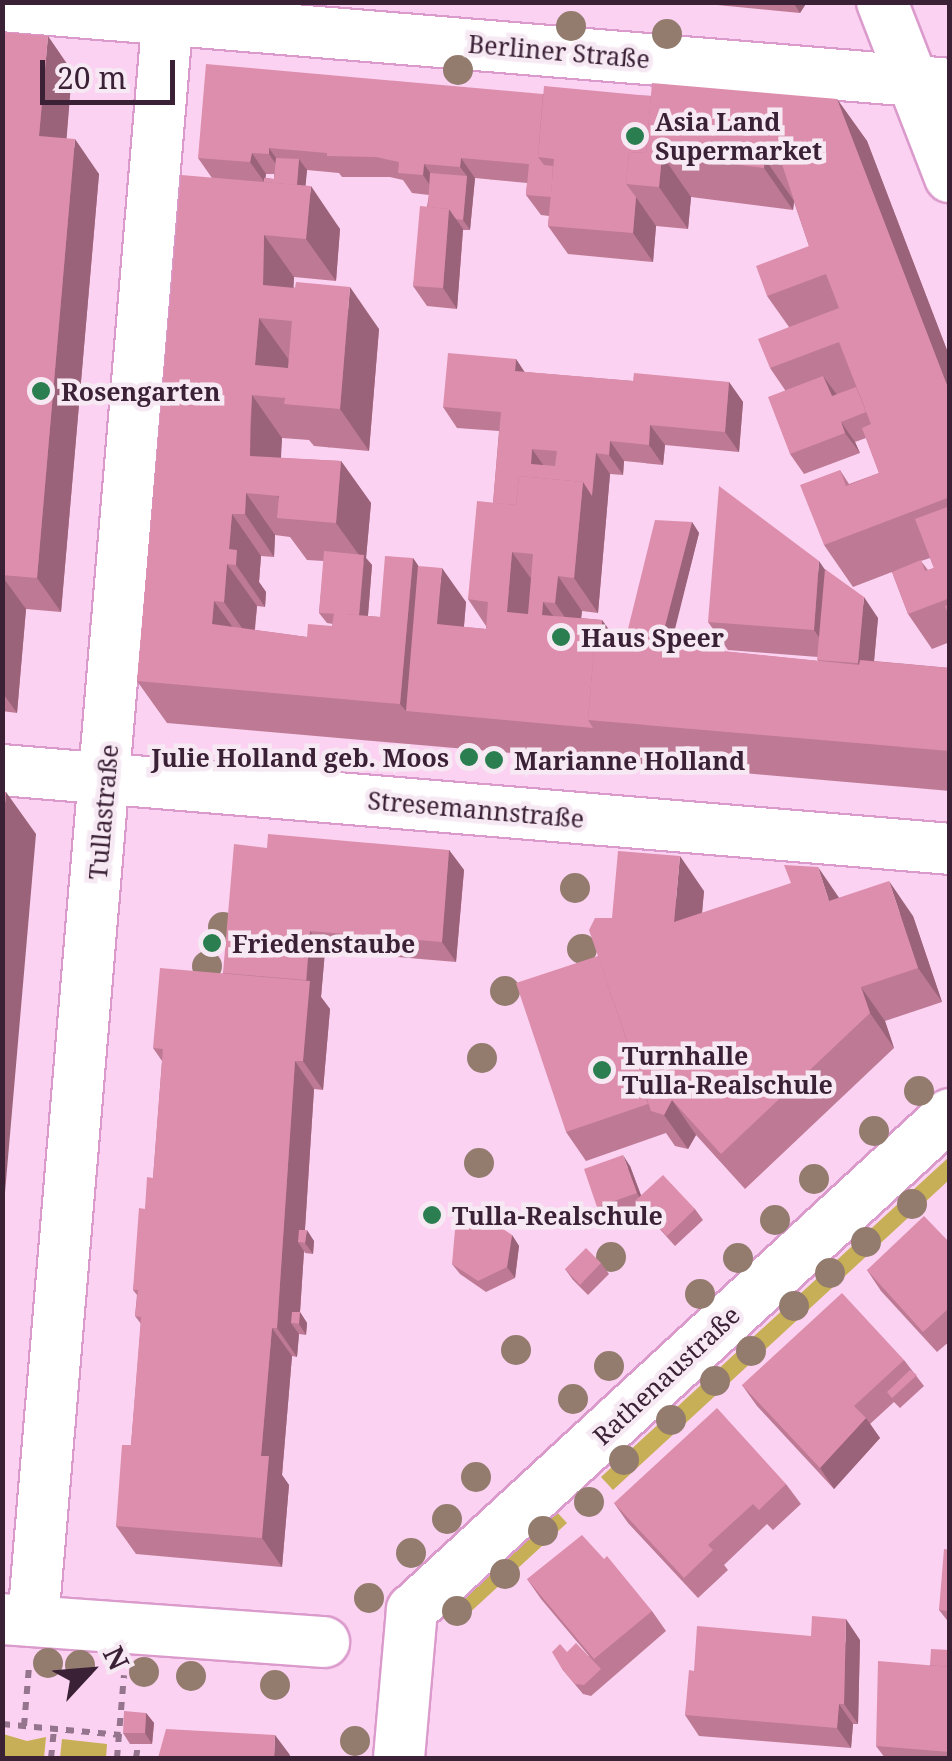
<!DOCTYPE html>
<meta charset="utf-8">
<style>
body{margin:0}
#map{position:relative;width:952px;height:1761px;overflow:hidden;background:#fbd2f1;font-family:"Noto Serif",serif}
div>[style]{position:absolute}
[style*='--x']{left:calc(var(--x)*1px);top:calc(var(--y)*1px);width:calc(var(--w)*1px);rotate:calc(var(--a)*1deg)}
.green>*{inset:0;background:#c6af56}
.path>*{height:6px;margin-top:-3px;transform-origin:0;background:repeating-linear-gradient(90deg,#95748e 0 8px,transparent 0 16px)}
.roads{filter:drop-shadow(2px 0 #db9acc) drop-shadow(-2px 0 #db9acc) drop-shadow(0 2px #db9acc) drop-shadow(0 -2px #db9acc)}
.street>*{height:50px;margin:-25px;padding:0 25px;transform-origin:25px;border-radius:25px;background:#fff}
.trees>*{width:30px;height:30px;margin:-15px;border-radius:50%;background:#937b6e}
.wall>*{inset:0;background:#be7a95}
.shaded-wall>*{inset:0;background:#9b6379}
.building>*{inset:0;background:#dd8ead}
.dots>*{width:28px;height:28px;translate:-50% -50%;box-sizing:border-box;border:5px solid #f7e9f3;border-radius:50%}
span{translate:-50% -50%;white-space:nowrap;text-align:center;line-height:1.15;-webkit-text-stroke:9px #f7e9f3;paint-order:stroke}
.street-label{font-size:25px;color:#3b2136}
.poi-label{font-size:25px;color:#3b2136;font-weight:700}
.left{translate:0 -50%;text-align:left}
.right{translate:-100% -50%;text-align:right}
.frame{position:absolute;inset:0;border:5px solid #3b2136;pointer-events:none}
.north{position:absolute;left:40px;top:1621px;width:100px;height:100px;-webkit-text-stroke:8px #f7e9f3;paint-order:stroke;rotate:64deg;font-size:28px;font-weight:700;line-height:40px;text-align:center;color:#3b2136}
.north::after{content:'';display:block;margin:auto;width:35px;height:45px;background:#3b2136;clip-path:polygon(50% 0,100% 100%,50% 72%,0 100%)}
.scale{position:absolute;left:40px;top:60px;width:135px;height:45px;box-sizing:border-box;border:5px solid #3b2136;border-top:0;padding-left:12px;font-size:30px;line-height:35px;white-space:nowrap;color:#3b2136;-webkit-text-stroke:8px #f7e9f3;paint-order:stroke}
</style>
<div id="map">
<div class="green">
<i style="clip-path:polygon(949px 1157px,949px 1180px,613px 1490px,601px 1477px)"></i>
<i style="clip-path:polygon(555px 1510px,567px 1523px,465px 1617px,453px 1604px)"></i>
<i style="clip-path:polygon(3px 1734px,27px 1741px,46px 1737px,44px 1758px,3px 1758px)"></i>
<i style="clip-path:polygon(62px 1739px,107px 1744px,106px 1758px,60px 1758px)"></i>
</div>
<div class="path">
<i style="--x:2;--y:1724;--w:119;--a:5.3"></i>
<i style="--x:24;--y:1726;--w:59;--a:-85.2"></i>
<i style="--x:51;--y:1758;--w:29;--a:-84"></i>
<i style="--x:117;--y:1758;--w:83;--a:-85.2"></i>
<i style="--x:136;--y:1758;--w:18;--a:-81"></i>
</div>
<div class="roads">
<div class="street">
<i style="--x:882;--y:2;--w:188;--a:68.8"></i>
<i style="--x:2;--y:6;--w:951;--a:4.7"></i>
<i style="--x:2;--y:770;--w:951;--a:4.76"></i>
<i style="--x:2;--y:1619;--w:323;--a:4.1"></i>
<i style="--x:33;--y:1621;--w:1625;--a:-85.2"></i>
<i style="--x:399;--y:1758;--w:149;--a:-85"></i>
<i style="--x:412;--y:1610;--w:732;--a:-42.67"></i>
</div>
</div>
<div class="trees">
<i style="left:571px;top:26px"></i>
<i style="left:667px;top:34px"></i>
<i style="left:458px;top:70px"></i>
<i style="left:575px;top:888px"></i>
<i style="left:223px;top:927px"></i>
<i style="left:582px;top:949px"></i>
<i style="left:207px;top:966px"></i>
<i style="left:505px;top:991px"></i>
<i style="left:482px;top:1058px"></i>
<i style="left:919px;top:1091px"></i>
<i style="left:874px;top:1131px"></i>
<i style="left:479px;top:1163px"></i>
<i style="left:814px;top:1179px"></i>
<i style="left:912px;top:1204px"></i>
<i style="left:775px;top:1220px"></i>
<i style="left:866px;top:1242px"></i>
<i style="left:611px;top:1257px"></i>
<i style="left:738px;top:1258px"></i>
<i style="left:830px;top:1273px"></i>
<i style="left:700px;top:1294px"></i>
<i style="left:794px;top:1306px"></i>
<i style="left:516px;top:1350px"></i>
<i style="left:751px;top:1351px"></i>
<i style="left:609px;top:1366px"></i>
<i style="left:715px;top:1381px"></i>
<i style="left:573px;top:1399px"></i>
<i style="left:671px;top:1420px"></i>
<i style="left:624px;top:1460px"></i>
<i style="left:476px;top:1477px"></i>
<i style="left:589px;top:1502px"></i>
<i style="left:447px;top:1519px"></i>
<i style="left:543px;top:1531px"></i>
<i style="left:411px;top:1553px"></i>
<i style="left:505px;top:1574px"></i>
<i style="left:369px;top:1598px"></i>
<i style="left:457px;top:1611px"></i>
<i style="left:48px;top:1663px"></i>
<i style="left:80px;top:1665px"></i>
<i style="left:144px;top:1672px"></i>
<i style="left:191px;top:1676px"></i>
<i style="left:275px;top:1685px"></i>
<i style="left:355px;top:1741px"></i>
</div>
<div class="wall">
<i style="clip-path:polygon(686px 2px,807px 2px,800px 13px)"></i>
<i style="clip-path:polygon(2px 32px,72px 71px,66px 139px,99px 174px,61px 612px,26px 609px,17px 713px,2px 711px)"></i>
<i style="clip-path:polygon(evenodd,543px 94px,837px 99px,867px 141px,950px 358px,950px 642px,932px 649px,908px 614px,892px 572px,853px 587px,824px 545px,840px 470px,849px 484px,879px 473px,866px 438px,855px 442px,860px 453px,804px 474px,790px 454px,785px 390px,770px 368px,789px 327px,767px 296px,809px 246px,794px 202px,793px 210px,691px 197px,688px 229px,656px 226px,653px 262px,568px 254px,548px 226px,549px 216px,541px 215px,526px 195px,527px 183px,475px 178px,470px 230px,463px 230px,457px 309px,427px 306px,413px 286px,429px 195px,412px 193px,403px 180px,390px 177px,342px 177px,339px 173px,307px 170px,305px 186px,340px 229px,336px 281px,294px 277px,293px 287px,379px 329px,369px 451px,314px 446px,309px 440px,282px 438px,280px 458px,341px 461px,371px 503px,366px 558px,372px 565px,368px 616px,380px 617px,413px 558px,418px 566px,466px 602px,464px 627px,486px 629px,486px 626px,468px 599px,493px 503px,499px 431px,457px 428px,443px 407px,516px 359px,524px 372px,633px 381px,729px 382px,743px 402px,739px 452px,665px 445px,663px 465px,624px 461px,623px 475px,610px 474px,598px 613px,582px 611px,581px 618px,602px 620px,616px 640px,629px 641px,626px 637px,692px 522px,699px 533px,670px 646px,818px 661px,818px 657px,728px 650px,708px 622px,825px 569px,878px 618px,874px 661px,950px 668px,950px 791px,167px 723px,137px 681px,212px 178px,198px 158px,543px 94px,266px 174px,274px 174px,274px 179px,265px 178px,266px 174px,543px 94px,275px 535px,290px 537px,307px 560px,324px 561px,319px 613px,327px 623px,333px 624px,332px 626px,307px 637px,255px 630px,257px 606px,265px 607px,266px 592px,259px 582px,261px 556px,274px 557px,275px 535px,543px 94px,930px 558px,934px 568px,928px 570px,921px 561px,930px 558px)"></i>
<i style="clip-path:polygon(267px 848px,449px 850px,464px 870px,456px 962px,325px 951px,321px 997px,330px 1009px,323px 1090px,314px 1089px,305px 1230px,314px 1241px,313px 1254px,305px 1253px,304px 1251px,300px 1312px,307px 1323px,306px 1335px,299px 1334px,297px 1357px,292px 1356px,282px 1475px,289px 1485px,282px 1567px,136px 1554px,116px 1526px,131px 1445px,141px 1324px,135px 1316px,137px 1295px,133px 1290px,145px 1209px,153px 1178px,162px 1061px,153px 1048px,223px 973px)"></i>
<i style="clip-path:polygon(704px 891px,702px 913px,839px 898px,913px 916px,942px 1002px,885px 1021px,894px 1048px,745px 1189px,696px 1135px,688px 1149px,675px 1146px,666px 1133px,586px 1161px,566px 1132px,598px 956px,612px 918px)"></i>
<i style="clip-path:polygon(630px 1166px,641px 1195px,695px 1209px,703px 1220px,675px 1246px,639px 1206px,605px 1218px,597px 1207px)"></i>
<i style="clip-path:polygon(512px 1235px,519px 1246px,515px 1278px,486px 1292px,460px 1274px,452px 1264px)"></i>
<i style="clip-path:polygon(950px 1243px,950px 1341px,937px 1352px,881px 1291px,867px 1270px)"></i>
<i style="clip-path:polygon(601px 1263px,609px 1274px,588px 1295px,573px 1280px,565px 1269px)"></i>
<i style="clip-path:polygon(904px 1360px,924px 1386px,900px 1408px,894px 1402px,870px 1424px,880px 1438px,834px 1489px,757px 1406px,742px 1385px)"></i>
<i style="clip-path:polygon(786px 1484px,801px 1504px,773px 1530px,767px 1524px,724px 1565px,728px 1570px,698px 1598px,628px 1523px,614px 1503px)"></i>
<i style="clip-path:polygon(950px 1550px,950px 1624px,939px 1610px)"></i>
<i style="clip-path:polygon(527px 1579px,652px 1611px,666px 1631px,591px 1696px,583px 1694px,562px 1669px,589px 1656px,541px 1599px)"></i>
<i style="clip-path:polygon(860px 1640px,858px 1724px,853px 1724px,851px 1748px,699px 1736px,685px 1715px,694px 1671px)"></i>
<i style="clip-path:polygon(950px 1650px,950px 1758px,885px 1758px,876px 1746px,930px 1665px)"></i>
<i style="clip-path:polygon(146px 1713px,154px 1723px,152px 1744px,130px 1744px,123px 1733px)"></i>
</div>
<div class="shaded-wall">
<i style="clip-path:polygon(793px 2px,807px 2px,800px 13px)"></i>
<i style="clip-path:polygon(48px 36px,72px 71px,64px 171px,39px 136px)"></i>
<i style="clip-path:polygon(837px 99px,867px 141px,950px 358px,950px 393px)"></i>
<i style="clip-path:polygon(75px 139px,99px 174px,61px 612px,37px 578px)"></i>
<i style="clip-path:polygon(269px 148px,283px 168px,283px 175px,269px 154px)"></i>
<i style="clip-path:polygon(252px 153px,266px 174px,265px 183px,250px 162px)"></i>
<i style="clip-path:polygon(662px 155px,691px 197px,688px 229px,659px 187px)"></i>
<i style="clip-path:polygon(461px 158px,475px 178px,470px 230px,463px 220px,467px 176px,460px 167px)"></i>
<i style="clip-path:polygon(299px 159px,307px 170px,303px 215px,295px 204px)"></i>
<i style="clip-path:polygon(765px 159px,794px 201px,793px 210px,764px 168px)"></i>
<i style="clip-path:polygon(424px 164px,438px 184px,437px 196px,423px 175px)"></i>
<i style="clip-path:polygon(311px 186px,340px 229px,336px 281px,306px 239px)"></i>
<i style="clip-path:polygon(636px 197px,656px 226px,653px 262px,633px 233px)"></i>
<i style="clip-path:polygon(449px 209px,463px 229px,457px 309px,443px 288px)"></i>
<i style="clip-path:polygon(264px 235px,294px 277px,292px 321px,263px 285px)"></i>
<i style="clip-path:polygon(350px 287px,379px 329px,369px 451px,340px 409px)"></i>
<i style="clip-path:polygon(259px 318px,289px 360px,285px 399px,255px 365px)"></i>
<i style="clip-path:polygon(516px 359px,530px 380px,515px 371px)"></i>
<i style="clip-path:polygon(823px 376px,838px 396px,832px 396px)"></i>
<i style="clip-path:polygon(729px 382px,743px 402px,739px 452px,725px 432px)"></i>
<i style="clip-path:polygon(252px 395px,282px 438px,279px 498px,250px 456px)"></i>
<i style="clip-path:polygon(841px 422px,855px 442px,860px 453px,845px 433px)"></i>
<i style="clip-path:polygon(650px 425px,665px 445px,663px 465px,649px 445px)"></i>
<i style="clip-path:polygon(610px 441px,624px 461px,623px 475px,609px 455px)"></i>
<i style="clip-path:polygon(532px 449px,546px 469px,531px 464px)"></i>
<i style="clip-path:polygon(596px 453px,610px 474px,598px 613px,574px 578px,583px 482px)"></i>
<i style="clip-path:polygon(341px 461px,371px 503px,366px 558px,372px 565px,367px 627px,359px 616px,364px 562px,336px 523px)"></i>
<i style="clip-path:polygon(246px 493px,275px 535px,274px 557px,245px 514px)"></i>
<i style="clip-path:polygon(232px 514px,261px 556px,259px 582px,266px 592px,265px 607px,236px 565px,229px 549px)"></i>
<i style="clip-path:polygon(692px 522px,699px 533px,668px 657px,660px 646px)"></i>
<i style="clip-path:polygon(512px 552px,537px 587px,532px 646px,507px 612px)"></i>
<i style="clip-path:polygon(413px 558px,439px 596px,442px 568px,466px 602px,461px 659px,406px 711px,400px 704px)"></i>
<i style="clip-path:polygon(819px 561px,839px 590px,834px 659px,814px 630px)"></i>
<i style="clip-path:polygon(227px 564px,257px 606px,253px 644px,224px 602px)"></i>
<i style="clip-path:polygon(2px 576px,26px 609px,17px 713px,2px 692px)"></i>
<i style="clip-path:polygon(558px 576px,582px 611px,579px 638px,555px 603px)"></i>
<i style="clip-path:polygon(864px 597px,878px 618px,872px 683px,858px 663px)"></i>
<i style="clip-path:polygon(214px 601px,244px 643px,212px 624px)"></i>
<i style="clip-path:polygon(543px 602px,568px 636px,542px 615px)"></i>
<i style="clip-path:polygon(602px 620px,627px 655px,594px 721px)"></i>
<i style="clip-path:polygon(6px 792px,36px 834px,2px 1227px,2px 837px)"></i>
<i style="clip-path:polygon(449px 850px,464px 870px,456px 962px,442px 942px)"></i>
<i style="clip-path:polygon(680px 856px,704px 891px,698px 957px,674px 922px)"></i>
<i style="clip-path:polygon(818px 867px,842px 902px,829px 901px)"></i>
<i style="clip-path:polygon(889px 881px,913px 916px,942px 1002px,918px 968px)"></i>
<i style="clip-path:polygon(310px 931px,325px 951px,321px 997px,330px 1009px,323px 1090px,303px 1061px,306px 988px)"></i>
<i style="clip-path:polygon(861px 987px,885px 1021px,894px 1048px,870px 1013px)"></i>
<i style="clip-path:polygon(295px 1061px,314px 1089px,304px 1243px,298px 1242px,304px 1251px,300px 1312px,307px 1323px,306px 1335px,299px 1324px,291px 1323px,299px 1334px,297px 1357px,277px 1328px)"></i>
<i style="clip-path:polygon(672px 1100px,696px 1135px,688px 1149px,664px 1115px)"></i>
<i style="clip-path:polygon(623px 1155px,630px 1166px,644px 1204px,637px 1193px)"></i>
<i style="clip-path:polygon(307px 1230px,314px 1241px,313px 1254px,305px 1243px)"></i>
<i style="clip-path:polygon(512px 1235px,519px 1246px,515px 1278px,507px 1267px)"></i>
<i style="clip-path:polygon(272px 1328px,292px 1356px,282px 1475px,289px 1485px,282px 1567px,262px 1538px,261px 1456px)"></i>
<i style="clip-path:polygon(866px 1418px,880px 1438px,834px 1489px,820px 1468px)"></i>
<i style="clip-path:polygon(846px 1619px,860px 1640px,858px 1724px,844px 1704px)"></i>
<i style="clip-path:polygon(839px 1704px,853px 1724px,851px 1748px,837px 1728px)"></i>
<i style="clip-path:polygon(146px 1713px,154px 1723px,152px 1744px,145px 1733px)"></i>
<i style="clip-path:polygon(275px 1735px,290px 1755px,289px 1758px,274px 1758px)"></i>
</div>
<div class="building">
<i style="clip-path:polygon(2px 32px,48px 36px,39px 136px,75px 139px,37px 578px,2px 575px)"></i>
<i style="clip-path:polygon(206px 64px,543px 94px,538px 157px,544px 165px,553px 166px,551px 197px,526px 195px,529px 164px,461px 158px,460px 167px,424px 164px,423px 175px,398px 173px,399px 162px,376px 157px,327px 156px,327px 153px,269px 148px,269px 154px,252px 153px,250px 162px,198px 158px)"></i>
<i style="clip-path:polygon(652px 83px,837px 99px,950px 393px,950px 497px,824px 545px,800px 485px,840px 470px,846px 486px,879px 473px,862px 428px,871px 424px,839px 342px,770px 368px,758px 339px,839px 308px,826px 274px,767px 296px,756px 266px,809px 246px,781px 161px,765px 159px,764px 168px,662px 155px,659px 187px,626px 184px,629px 152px,646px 153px)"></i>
<i style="clip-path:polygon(544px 86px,651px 96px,646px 153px,629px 152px,626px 184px,636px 197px,633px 233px,548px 226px,554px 159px,538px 157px)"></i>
<i style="clip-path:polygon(276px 158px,299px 159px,297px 185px,264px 182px,264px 178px,274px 179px)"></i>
<i style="clip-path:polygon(430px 173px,467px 176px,463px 220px,456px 219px,449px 209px,428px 207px)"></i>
<i style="clip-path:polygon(evenodd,181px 175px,311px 186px,306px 239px,264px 235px,263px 285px,295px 288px,296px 282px,350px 287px,340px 409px,284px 404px,285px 398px,252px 395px,250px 428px,250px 456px,341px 461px,336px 523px,277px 518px,279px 496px,246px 493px,245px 514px,232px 514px,229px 549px,237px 550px,236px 565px,227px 564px,224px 602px,214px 601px,212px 624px,307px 637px,308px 624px,332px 626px,334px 613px,380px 617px,385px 556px,413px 558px,400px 704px,137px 681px,181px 175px,259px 318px,292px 321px,288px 368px,255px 365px,259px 318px)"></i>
<i style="clip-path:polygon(420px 206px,449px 209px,443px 288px,413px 286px)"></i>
<i style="clip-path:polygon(evenodd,448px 353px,516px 359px,515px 371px,633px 381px,634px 373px,729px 382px,725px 432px,650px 425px,649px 445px,610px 441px,609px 455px,596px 453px,592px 496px,583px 482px,519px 476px,516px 505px,493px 503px,501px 412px,443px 407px,448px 353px,532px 449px,557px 451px,555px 466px,531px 464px,532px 449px)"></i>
<i style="clip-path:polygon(823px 376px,832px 396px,856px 387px,866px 412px,841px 422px,845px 433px,790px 454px,768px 397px)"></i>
<i style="clip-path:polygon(evenodd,519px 476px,583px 482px,574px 578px,558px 576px,555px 603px,543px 602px,542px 615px,602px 620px,601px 639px,595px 638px,588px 720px,593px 728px,406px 711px,418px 566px,442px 568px,437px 624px,486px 629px,488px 602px,468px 599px,477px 501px,516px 505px,519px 476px,512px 552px,533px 554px,528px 614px,507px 612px,512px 552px)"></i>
<i style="clip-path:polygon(719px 486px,819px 561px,814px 630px,708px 622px)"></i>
<i style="clip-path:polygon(950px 506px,950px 598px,908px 614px,892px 572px,921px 560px,925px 571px,934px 568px,915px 519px)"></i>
<i style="clip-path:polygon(655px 520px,692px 522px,660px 645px,626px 637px)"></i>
<i style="clip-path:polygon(324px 551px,364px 555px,359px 615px,319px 613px)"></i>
<i style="clip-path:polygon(825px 569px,864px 597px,858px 663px,817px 660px)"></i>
<i style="clip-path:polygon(950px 604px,950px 619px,945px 606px)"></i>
<i style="clip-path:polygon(595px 638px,859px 665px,860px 660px,950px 668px,950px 751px,588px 720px)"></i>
<i style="clip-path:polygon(2px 792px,6px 792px,2px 837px)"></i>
<i style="clip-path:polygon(268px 834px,449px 850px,442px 942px,310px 931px,306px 980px,223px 973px,234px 844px,267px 848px)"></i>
<i style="clip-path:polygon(618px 851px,680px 856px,674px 922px,791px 883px,784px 865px,818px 867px,829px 901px,889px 881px,918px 968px,861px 987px,870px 1013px,721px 1154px,672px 1100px,664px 1115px,651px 1111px,589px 930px,595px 918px,612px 918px)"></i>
<i style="clip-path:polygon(598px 956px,648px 1104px,566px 1132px,516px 983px)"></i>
<i style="clip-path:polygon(160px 968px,310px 981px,303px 1061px,295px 1061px,277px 1328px,272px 1328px,261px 1456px,269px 1456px,262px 1538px,116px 1526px,122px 1445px,131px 1445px,141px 1317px,135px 1316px,138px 1290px,133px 1290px,139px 1208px,145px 1209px,147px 1177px,153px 1178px,163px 1049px,153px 1048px)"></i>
<i style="clip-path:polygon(623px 1155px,637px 1193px,597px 1207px,584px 1169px)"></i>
<i style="clip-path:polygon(663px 1175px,695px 1209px,667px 1236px,635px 1201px)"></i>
<i style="clip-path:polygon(484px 1216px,512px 1235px,507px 1267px,478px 1281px,452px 1264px,455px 1230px)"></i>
<i style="clip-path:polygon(924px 1216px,950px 1243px,950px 1307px,923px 1332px,867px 1270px)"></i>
<i style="clip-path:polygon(299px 1230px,307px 1230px,305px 1243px,298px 1242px)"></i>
<i style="clip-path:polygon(586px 1248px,601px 1263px,580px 1285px,565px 1269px)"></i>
<i style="clip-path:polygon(842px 1293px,904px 1360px,854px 1406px,866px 1418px,820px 1468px,742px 1385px)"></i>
<i style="clip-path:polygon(292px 1312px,300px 1312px,299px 1324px,291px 1323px)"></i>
<i style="clip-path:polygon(910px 1370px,917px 1375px,892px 1398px,887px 1392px)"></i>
<i style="clip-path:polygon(717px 1408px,786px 1484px,759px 1510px,753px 1504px,708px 1545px,713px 1550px,684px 1578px,614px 1503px)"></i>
<i style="clip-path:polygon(582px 1535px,604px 1559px,607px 1556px,652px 1611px,594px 1659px,527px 1579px)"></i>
<i style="clip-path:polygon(944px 1549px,950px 1550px,950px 1611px,939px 1610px)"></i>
<i style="clip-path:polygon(812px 1616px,846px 1619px,844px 1704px,839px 1704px,837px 1728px,685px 1715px,689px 1670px,694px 1671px,697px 1626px,811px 1636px)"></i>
<i style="clip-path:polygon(576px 1643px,601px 1669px,584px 1685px,575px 1684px,562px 1669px,552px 1652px,560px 1644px,567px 1652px)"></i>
<i style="clip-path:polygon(931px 1649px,950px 1650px,950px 1667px,930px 1665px)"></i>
<i style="clip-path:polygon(878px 1661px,950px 1667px,950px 1721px,948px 1744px,950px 1752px,876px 1746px)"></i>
<i style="clip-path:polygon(124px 1711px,146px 1713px,145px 1733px,123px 1733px)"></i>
<i style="clip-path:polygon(166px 1729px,275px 1735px,274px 1758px,158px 1758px)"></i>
</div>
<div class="dots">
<i style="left:635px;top:136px;background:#2b7e4f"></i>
<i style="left:41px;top:391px;background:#2b7e4f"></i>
<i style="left:561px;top:637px;background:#2b7e4f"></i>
<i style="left:469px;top:757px;background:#2b7e4f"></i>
<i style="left:494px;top:760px;background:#2b7e4f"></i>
<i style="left:212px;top:943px;background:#2b7e4f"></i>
<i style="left:602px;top:1070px;background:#2b7e4f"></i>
<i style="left:432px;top:1215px;background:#2b7e4f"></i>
</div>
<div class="street-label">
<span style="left:559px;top:51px;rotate:5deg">Berliner Straße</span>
<span style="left:476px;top:809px;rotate:5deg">Stresemannstraße</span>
<span style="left:103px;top:812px;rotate:-85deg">Tullastraße</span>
<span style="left:666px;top:1375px;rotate:-43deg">Rathenaustraße</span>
</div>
<div class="poi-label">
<span class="left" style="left:655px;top:136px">Asia Land<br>Supermarket</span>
<span class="left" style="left:61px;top:391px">Rosengarten</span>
<span class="left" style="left:581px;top:637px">Haus Speer</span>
<span class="right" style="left:449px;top:757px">Julie Holland geb. Moos</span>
<span class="left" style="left:514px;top:760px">Marianne Holland</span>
<span class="left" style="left:232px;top:943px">Friedenstaube</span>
<span class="left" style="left:622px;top:1070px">Turnhalle<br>Tulla-Realschule</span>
<span class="left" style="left:452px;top:1215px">Tulla-Realschule</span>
</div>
<div class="frame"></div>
<div class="north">N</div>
<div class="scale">20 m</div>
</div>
